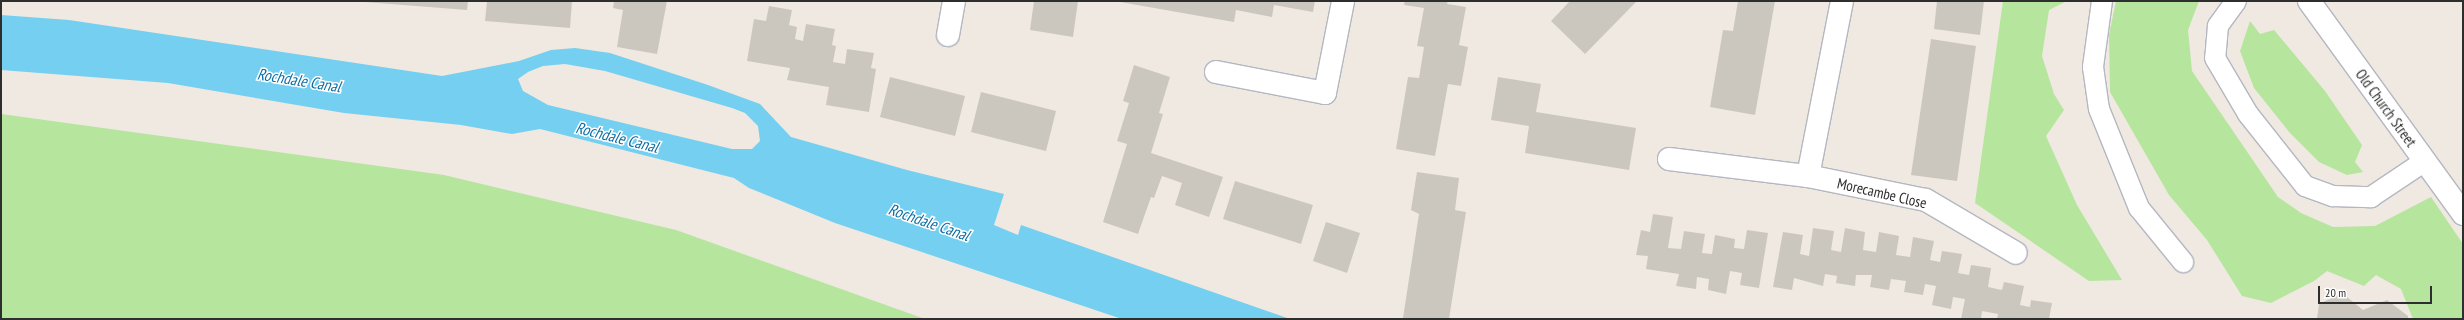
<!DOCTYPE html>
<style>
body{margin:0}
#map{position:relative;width:2464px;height:320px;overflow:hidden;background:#efe9e1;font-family:"PT Sans Narrow",sans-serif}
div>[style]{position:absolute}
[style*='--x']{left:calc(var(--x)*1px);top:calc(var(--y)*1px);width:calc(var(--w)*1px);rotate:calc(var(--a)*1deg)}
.green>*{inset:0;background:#b6e59e}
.water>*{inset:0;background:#75cff0}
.building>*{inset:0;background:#cbc7bf}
.roads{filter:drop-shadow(1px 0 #b4b7c1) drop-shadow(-1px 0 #b4b7c1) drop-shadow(0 1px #b4b7c1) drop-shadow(0 -1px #b4b7c1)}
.service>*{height:20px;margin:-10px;padding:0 10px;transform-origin:10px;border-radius:10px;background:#fff}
.minor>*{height:22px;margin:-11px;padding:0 11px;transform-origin:11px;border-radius:11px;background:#fff}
.tertiary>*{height:22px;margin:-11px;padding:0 11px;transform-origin:11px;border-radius:11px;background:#fff}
span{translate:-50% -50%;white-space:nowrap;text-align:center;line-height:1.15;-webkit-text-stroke:3px #fff;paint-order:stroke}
.street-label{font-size:15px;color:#2e2e2e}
.water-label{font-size:16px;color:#0d6fa3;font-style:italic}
.frame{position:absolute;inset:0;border:2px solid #2e2e2e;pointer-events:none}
.scale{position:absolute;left:2318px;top:286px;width:114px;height:18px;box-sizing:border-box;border:2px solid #2e2e2e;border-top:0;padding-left:5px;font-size:12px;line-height:14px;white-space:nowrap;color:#2e2e2e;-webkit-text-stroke:3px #fff;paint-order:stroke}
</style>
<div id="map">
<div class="green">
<i style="clip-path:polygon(2003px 1px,2067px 1px,2049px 10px,2042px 56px,2054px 94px,2064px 110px,2046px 136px,2077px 205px,2122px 280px,2089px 281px,1975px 203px)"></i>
<i style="clip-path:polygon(2116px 1px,2199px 1px,2188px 30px,2192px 71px,2278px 197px,2301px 213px,2333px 227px,2375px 226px,2431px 197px,2463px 244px,2463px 319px,2413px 319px,2401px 289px,2376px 275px,2364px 286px,2327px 271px,2314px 281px,2271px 303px,2242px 296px,2207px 240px,2169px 195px,2110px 92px,2109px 35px)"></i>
<i style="clip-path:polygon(2250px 21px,2260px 34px,2274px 30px,2325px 91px,2362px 145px,2355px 162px,2363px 172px,2347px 175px,2319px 162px,2290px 133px,2254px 88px,2240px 51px)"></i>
<i style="clip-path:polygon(1px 114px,444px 175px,676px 230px,925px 319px,1px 319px)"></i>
</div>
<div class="water">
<i style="clip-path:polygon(evenodd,1px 15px,69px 20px,442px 76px,519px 61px,551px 50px,575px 48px,610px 53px,708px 85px,760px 104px,791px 137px,907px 170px,1004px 194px,994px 225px,1018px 235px,1021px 225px,1290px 319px,1122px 319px,835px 223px,749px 188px,734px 178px,540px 129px,512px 134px,461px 125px,344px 113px,168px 83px,1px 70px,1px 15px,565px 64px,605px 71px,732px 108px,745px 113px,758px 126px,760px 141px,752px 149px,732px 149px,548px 105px,523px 91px,518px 79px,528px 72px,543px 66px,565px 64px)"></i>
</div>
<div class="building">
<i style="clip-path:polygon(352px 1px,468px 1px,467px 10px)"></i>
<i style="clip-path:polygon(487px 1px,572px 1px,570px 28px,485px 21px)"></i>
<i style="clip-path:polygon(614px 1px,667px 1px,657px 54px,617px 47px,623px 10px,613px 8px)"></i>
<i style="clip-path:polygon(1034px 1px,1078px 1px,1073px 37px,1030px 30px)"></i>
<i style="clip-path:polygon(1315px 1px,1313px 12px,1274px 5px,1272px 17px,1236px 10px,1234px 22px,1120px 2px)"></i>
<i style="clip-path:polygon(1405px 1px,1448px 1px,1447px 4px,1466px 7px,1459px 45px,1468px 47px,1461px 86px,1448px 84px,1435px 156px,1396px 149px,1408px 77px,1419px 78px,1424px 47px,1417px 46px,1424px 8px,1404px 5px)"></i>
<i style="clip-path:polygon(1570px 1px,1637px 1px,1585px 54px,1551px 21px)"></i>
<i style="clip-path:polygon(1738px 1px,1775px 1px,1755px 115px,1710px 107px,1723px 30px,1733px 31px)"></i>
<i style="clip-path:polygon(1937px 1px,1984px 1px,1980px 35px,1934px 29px)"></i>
<i style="clip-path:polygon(769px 6px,792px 10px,789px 25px,797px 27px,795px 39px,803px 41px,806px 24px,835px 29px,832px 45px,836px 46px,833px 62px,845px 64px,847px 49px,874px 53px,871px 68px,876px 69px,869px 112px,826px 105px,829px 87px,787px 80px,790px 68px,747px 61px,754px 19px,766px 21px)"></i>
<i style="clip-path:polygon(1931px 39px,1976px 46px,1957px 181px,1911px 175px)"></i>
<i style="clip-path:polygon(1134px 65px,1170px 77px,1159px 113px,1163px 114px,1151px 153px,1223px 177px,1209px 217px,1175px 205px,1182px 183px,1162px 176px,1154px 198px,1151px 197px,1138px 234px,1103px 222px,1127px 144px,1117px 141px,1129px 103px,1123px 101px)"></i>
<i style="clip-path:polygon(890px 77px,965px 96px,955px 136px,880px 117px)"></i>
<i style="clip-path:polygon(1498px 77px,1541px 84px,1536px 112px,1636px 128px,1629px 170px,1525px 153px,1529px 126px,1491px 120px)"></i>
<i style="clip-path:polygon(981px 92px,1056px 111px,1046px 151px,971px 132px)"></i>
<i style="clip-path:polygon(1417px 172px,1459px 178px,1455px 210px,1466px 212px,1449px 319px,1403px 318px,1419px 214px,1411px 210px)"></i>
<i style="clip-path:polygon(1235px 181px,1313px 205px,1301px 244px,1223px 219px)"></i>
<i style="clip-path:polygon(1653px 214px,1673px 217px,1668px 248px,1681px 249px,1684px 231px,1705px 234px,1702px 253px,1712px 254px,1715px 235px,1735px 239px,1734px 248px,1744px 249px,1747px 230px,1768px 233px,1759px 288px,1740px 285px,1742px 273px,1730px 271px,1726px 294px,1708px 290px,1709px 279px,1697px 277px,1696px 289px,1676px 286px,1679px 274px,1646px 269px,1648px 256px,1636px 255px,1641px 230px,1650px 232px)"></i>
<i style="clip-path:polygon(1326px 222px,1360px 233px,1347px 273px,1313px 261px)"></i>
<i style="clip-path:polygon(1813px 228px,1834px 231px,1831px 250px,1841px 252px,1845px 228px,1865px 232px,1863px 250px,1876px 252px,1879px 232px,1899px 236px,1896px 255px,1910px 257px,1913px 237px,1934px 241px,1930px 260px,1940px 262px,1942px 251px,1962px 254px,1958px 273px,1969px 275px,1971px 265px,1991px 268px,1988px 287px,2002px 290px,2004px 282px,2024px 286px,2020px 305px,2030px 307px,2031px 300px,2052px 303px,2049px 319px,1997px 319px,1998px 314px,1982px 311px,1981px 319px,1961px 319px,1965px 299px,1953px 297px,1951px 309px,1932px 305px,1936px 286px,1925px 284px,1923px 295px,1904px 292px,1906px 281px,1891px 279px,1889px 290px,1870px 287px,1872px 275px,1856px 275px,1855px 286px,1836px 283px,1837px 276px,1825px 274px,1823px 286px,1794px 278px,1792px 290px,1773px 287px,1783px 232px,1803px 235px,1800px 254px,1809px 256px)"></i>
<i style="clip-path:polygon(2342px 293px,2363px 310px,2387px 300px,2408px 316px,2408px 319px,2317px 319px,2319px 304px)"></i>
</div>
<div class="roads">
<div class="service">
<i style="--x:2102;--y:1;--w:67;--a:97.8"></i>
<i style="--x:2093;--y:67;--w:42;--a:81.9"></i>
<i style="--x:2099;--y:109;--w:107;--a:68"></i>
<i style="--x:2139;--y:208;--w:70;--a:50.8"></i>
<i style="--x:2236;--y:1;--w:31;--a:126"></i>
<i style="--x:2218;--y:26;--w:32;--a:95"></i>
<i style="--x:2215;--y:58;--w:65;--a:59.5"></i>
<i style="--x:2248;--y:114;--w:92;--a:51.6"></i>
<i style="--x:2305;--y:186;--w:30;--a:20"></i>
<i style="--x:2333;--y:196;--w:38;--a:2"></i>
<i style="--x:2371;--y:197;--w:65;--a:-33.7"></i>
</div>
<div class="minor">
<i style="--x:948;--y:35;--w:35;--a:-80"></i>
<i style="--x:1216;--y:72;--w:111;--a:10.9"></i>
<i style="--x:1325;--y:93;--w:94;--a:-78.9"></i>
<i style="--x:1669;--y:159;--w:140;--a:7"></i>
<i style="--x:1808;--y:176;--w:120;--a:11.5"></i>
<i style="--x:1926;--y:200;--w:104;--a:30.5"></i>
<i style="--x:1808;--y:176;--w:178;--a:-79"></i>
</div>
<div class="tertiary">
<i style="--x:2309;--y:1;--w:263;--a:54.1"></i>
</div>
</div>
<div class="street-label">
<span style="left:2386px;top:108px;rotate:54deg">Old Church Street</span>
<span style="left:1882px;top:193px;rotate:13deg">Morecambe Close</span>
</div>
<div class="water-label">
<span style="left:299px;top:80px;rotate:9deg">Rochdale Canal</span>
<span style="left:617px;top:137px;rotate:14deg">Rochdale Canal</span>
<span style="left:929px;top:222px;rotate:19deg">Rochdale Canal</span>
</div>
<div class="frame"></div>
<div class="scale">20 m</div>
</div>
